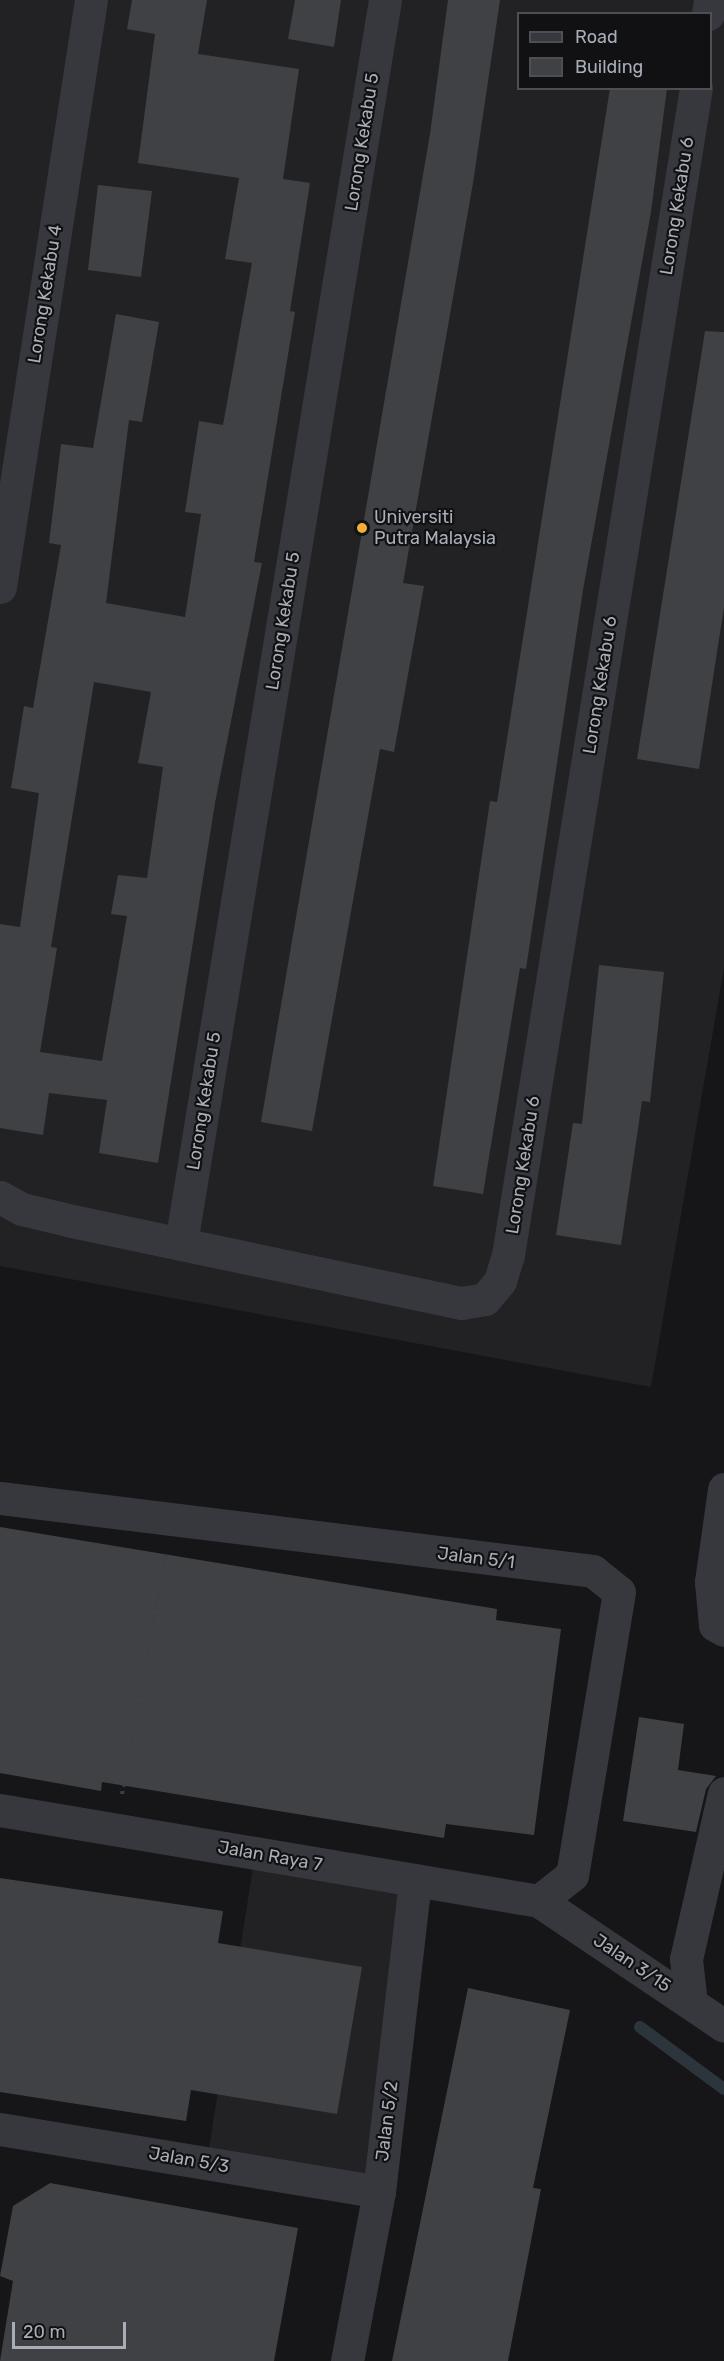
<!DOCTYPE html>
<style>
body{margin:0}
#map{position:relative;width:724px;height:2361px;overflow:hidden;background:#161618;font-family:Rubik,sans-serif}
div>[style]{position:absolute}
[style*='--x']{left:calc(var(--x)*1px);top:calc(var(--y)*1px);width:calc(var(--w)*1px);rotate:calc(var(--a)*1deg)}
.built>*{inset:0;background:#222225}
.stream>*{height:12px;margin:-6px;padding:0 6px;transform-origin:6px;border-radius:6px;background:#2c353c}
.building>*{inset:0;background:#404145}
.path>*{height:4px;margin-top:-2px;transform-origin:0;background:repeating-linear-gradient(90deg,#3d3f44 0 3px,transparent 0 7.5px)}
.minor>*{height:33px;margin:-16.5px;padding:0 16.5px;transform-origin:16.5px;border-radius:16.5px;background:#37383d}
.dots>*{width:16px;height:16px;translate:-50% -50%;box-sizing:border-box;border:3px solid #111113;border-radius:50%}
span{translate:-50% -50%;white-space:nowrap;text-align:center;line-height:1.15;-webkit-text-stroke:4.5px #111113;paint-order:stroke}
.street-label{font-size:18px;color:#a8adb8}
.poi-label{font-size:18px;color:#a8adb8}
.left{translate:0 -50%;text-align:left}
.legend{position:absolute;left:517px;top:12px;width:195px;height:78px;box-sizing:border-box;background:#111113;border:2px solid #4d4f55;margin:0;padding:8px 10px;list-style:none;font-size:18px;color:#a8adb8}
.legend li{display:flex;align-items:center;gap:12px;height:30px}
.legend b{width:30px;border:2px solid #4d4f55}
.scale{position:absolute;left:12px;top:2322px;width:114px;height:27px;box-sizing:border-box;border:3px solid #a8adb8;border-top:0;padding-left:8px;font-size:18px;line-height:21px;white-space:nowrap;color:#a8adb8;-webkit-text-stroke:4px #111113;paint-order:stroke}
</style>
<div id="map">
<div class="built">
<i style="clip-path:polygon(evenodd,0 0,724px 0,724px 968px,651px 1387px,0 1266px,0 0,518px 14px,710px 14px,710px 88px,518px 88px,518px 14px)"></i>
<i style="clip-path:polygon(253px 1867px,400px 1892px,365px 2175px,209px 2149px)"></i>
</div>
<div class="stream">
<i style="--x:640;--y:2027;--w:104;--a:36.4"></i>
</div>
<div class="building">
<i style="clip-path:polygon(evenodd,132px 0,207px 0,198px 54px,299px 69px,283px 179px,310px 183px,290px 311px,295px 312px,254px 562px,262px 563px,215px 803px,158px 1163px,99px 1153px,107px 1100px,49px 1093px,43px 1135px,0 1128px,0 924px,20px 927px,39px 793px,11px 788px,24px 706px,33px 708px,61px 545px,49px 543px,61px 444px,93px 448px,116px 314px,159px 322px,142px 422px,129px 420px,106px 603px,185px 617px,201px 514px,185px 512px,199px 421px,223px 425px,252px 263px,225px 259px,239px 178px,138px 163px,155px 34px,127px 29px,132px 0,94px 682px,151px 692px,138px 763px,163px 767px,147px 878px,118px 875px,111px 914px,127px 916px,102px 1061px,40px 1052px,57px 948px,51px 947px,94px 682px)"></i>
<i style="clip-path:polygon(295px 0,341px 0,334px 47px,288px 39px)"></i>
<i style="clip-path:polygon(448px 0,500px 0,473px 183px,403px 583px,424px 586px,394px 752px,380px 749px,312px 1131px,261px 1122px,430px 134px)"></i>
<i style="clip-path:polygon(610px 88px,667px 88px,651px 212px,583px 590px,526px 969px,520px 968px,483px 1194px,433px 1186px,490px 801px,497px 802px)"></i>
<i style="clip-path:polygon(98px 185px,152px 191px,141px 277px,88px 270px)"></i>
<i style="clip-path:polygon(705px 331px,724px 332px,724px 607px,699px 769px,637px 759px)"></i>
<i style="clip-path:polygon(599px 965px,664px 972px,650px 1102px,642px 1101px,621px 1245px,556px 1235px,573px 1123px,582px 1124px)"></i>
<i style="clip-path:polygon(0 1527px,497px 1609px,496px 1620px,561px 1629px,534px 1835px,446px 1824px,444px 1838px,102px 1782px,101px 1791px,0 1773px)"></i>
<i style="clip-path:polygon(639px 1717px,684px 1724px,678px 1770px,716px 1776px,706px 1789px,696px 1832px,623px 1821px)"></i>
<i style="clip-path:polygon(0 1878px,223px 1911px,218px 1943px,362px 1967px,337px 2114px,191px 2090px,186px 2121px,0 2092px)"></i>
<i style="clip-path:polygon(468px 1988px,570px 2010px,533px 2188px,541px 2189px,508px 2361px,392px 2361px)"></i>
<i style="clip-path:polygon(50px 2183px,298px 2228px,274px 2361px,0 2361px,13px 2281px,0 2276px,13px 2206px)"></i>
</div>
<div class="path">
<i style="--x:122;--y:1794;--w:245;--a:-79.7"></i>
</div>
<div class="minor">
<i style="--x:708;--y:14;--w:14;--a:-82"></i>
<i style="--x:0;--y:587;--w:594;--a:-81.19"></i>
<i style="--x:0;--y:1197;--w:25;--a:29"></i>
<i style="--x:22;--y:1209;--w:51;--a:13.5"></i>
<i style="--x:72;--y:1221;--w:398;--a:11.9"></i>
<i style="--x:461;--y:1303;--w:24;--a:-9"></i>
<i style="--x:485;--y:1299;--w:23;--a:-50"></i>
<i style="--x:500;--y:1281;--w:27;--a:-73"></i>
<i style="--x:508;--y:1255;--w:1182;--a:-80.85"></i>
<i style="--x:181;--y:1243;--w:1260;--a:-80.68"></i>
<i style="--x:724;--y:1489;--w:94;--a:98"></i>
<i style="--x:711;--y:1582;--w:43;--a:84.7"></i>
<i style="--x:715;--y:1625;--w:10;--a:29"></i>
<i style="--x:0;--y:1498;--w:597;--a:7.02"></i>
<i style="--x:593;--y:1571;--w:33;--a:39"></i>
<i style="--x:619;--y:1592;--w:287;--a:99.4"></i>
<i style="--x:572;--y:1875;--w:42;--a:141.8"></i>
<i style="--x:0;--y:1810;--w:547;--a:9.58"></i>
<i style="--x:539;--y:1901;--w:223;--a:34"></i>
<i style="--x:691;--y:2003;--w:44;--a:-96.5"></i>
<i style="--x:686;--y:1959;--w:170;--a:-77.1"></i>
<i style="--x:0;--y:2129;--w:384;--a:9.4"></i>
<i style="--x:347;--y:2361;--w:172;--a:-79.3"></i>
<i style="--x:379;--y:2192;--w:314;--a:-83.4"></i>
</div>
<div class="dots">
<i style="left:362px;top:528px;background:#f2b134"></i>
</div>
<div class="street-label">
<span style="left:362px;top:142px;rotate:-81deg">Lorong Kekabu 5</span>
<span style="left:677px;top:206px;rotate:-81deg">Lorong Kekabu 6</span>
<span style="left:45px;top:294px;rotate:-81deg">Lorong Kekabu 4</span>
<span style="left:283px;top:621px;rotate:-81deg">Lorong Kekabu 5</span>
<span style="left:600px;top:685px;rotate:-81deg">Lorong Kekabu 6</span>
<span style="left:204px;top:1101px;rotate:-81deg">Lorong Kekabu 5</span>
<span style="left:523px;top:1165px;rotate:-81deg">Lorong Kekabu 6</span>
<span style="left:476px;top:1558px;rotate:7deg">Jalan 5/1</span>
<span style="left:270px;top:1856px;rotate:10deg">Jalan Raya 7</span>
<span style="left:632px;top:1963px;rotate:34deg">Jalan 3/15</span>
<span style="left:387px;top:2121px;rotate:-83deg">Jalan 5/2</span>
<span style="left:189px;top:2160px;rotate:10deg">Jalan 5/3</span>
</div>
<div class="poi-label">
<span class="left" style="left:374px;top:528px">Universiti<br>Putra Malaysia</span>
</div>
<ul class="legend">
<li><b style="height:8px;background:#37383d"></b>Road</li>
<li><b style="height:16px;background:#404145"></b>Building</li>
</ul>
<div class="scale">20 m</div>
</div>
